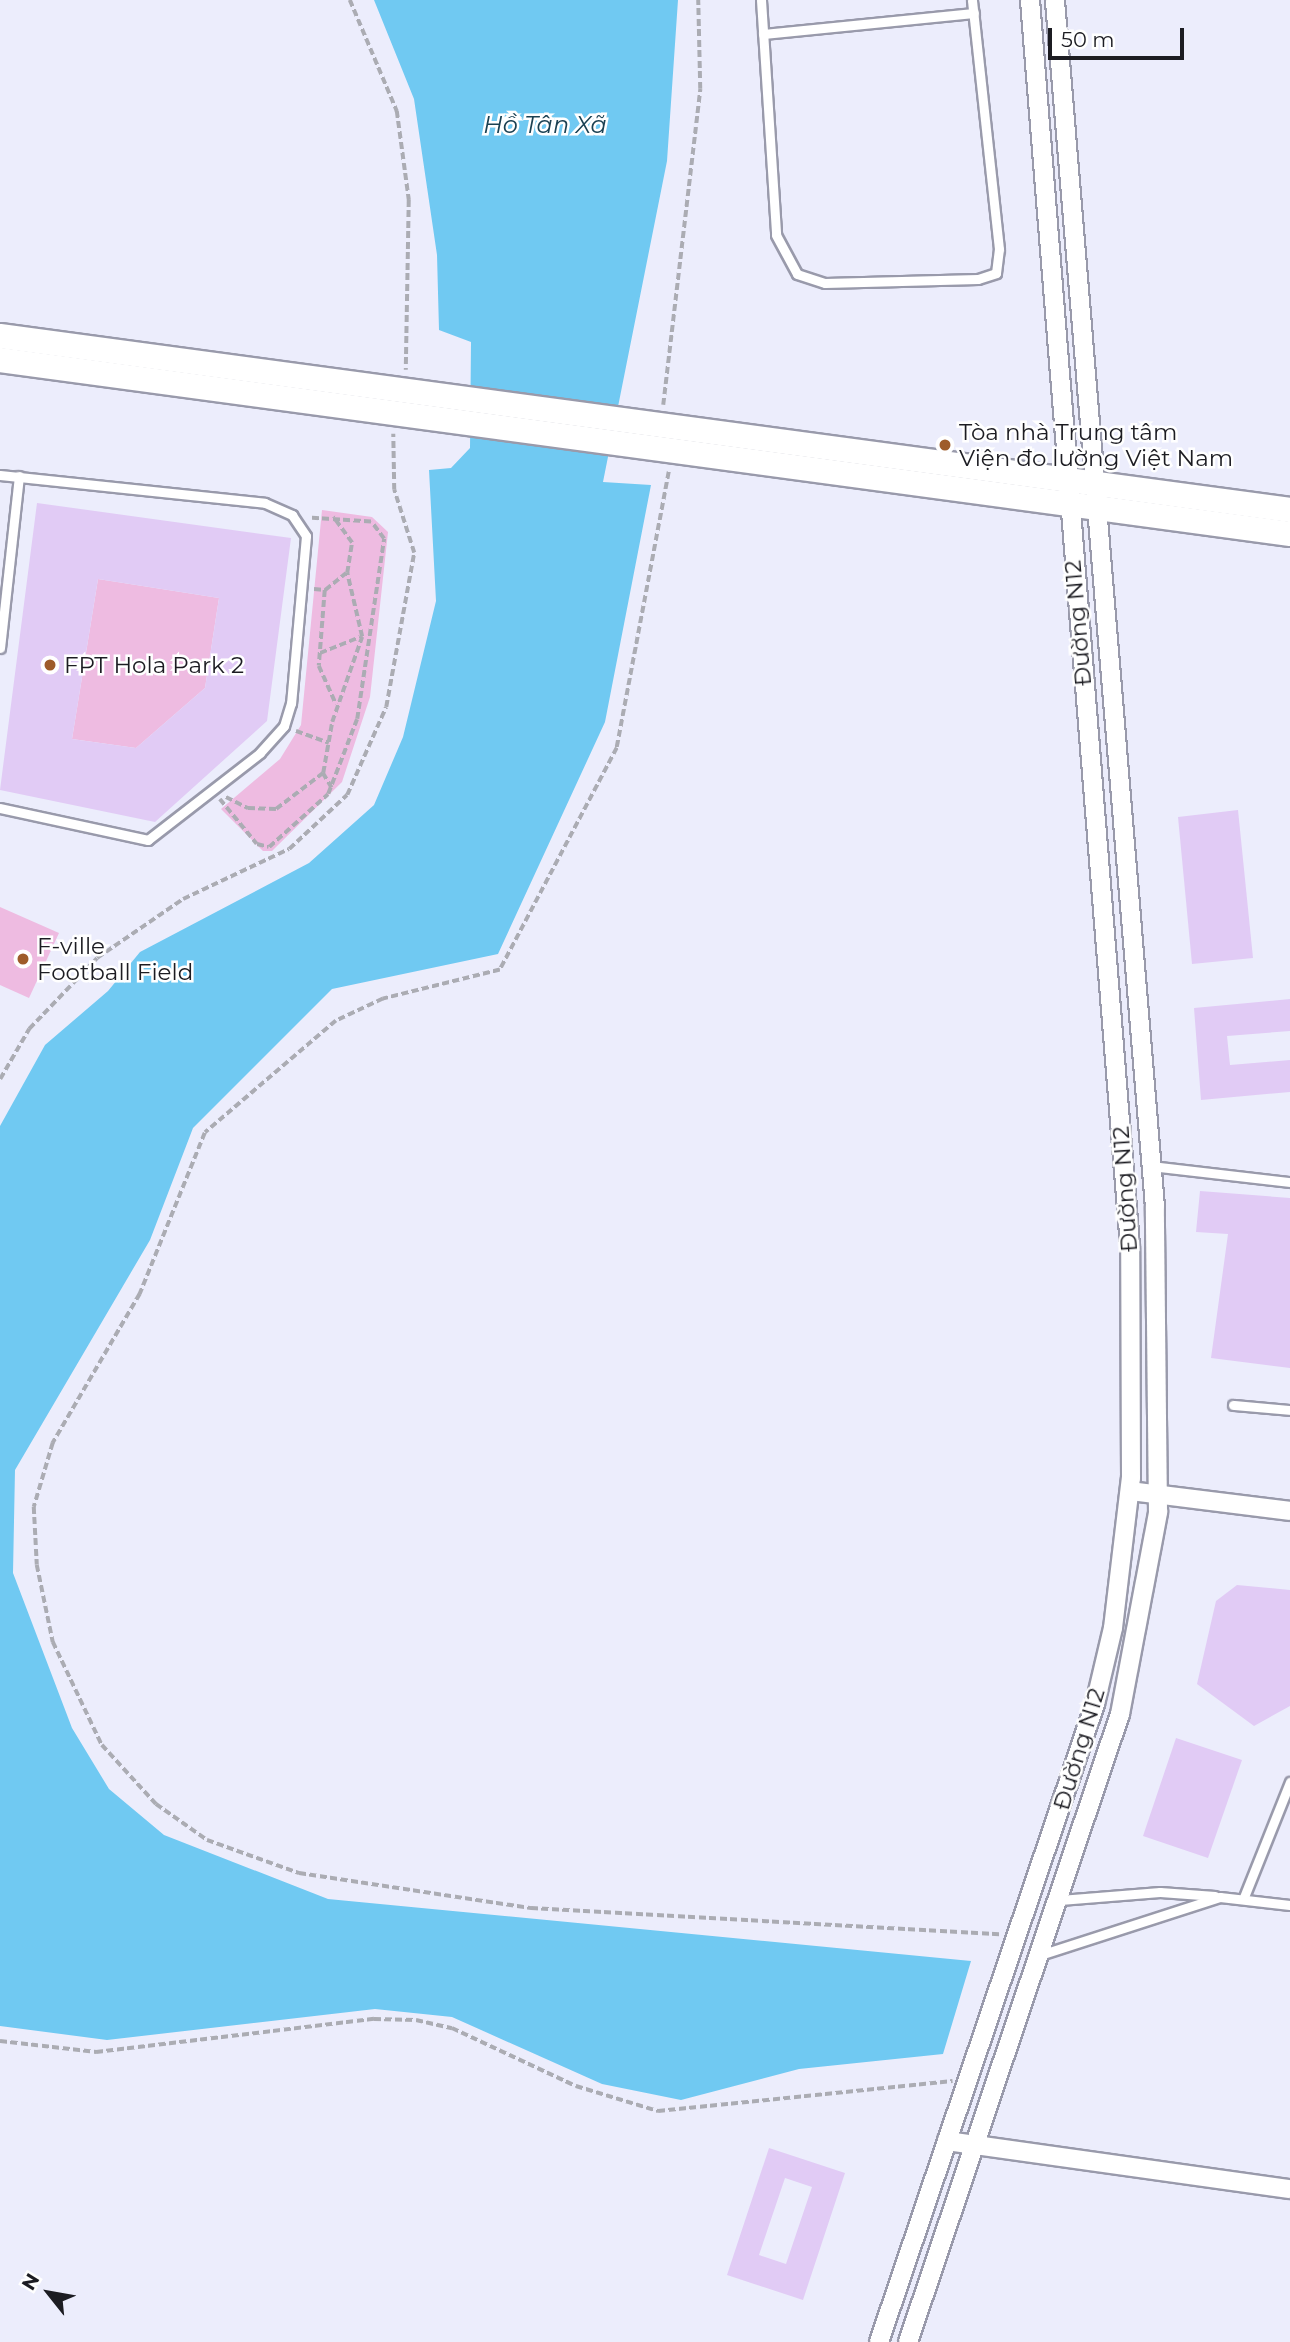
<!DOCTYPE html>
<meta charset="utf-8">
<style>
body{margin:0}
#map{position:relative;width:1290px;height:2342px;overflow:hidden;background:#f5f6fd;font-family:Montserrat,sans-serif}
div>[style]{position:absolute}
[style*='--x']{left:calc(var(--x)*1px);top:calc(var(--y)*1px);width:calc(var(--w)*1px);rotate:calc(var(--a)*1deg)}
.built>*{inset:0;background:#ecedfc}
.green>*{inset:0;background:#eebbe1}
.water>*{inset:0;background:#70c9f2}
.building>*{inset:0;background:#e1cbf5}
.path>*{height:3.5px;margin-top:-1.75px;transform-origin:0;background:repeating-linear-gradient(90deg,#abacb3 0 7px,transparent 0 10.5px)}
.roads{filter:drop-shadow(2px 0 #999aab) drop-shadow(-2px 0 #999aab) drop-shadow(0 2px #999aab) drop-shadow(0 -2px #999aab)}
.lane>*{height:9px;margin:-4.5px;padding:0 4.5px;transform-origin:4.5px;border-radius:4.5px;background:#fff}
.street>*{height:18px;margin:-9px;padding:0 9px;transform-origin:9px;border-radius:9px;background:#fff}
.secondary>*{height:24px;margin:-12px;padding:0 12px;transform-origin:12px;border-radius:12px;background:#fff}
.dots>*{width:19px;height:19px;translate:-50% -50%;box-sizing:border-box;border:4px solid #fff;border-radius:50%}
span{translate:-50% -50%;white-space:nowrap;text-align:center;line-height:1.15;-webkit-text-stroke:5px #fff;paint-order:stroke}
.poi-label{font-size:23px;color:#1c1c22}
.left{translate:0 -50%;text-align:left}
.street-label{font-size:23px;color:#1c1c22}
.water-label{font-size:24px;color:#1a4153;font-style:italic}
.north{position:absolute;left:14px;top:2258px;width:70px;height:70px;-webkit-text-stroke:5px #fff;paint-order:stroke;rotate:301deg;font-size:19px;font-weight:700;line-height:28px;text-align:center;color:#1c1c22}
.north::after{content:'';display:block;margin:auto;width:24px;height:32px;background:#1c1c22;clip-path:polygon(50% 0,100% 100%,50% 72%,0 100%)}
.scale{position:absolute;left:1048px;top:28px;width:136px;height:32px;box-sizing:border-box;border:4px solid #1c1c22;border-top:0;padding-left:9px;font-size:21px;line-height:24px;white-space:nowrap;color:#1c1c22;-webkit-text-stroke:5px #fff;paint-order:stroke}
</style>
<div id="map">
<div class="built">
<i style="clip-path:polygon(0 0,1290px 0,1290px 2342px,0 2342px)"></i>
</div>
<div class="green">
<i style="clip-path:polygon(322px 510px,372px 517px,388px 532px,370px 697px,342px 782px,272px 851px,263px 851px,221px 809px,280px 759px,301px 725px)"></i>
<i style="clip-path:polygon(98px 579px,219px 598px,205px 688px,136px 748px,72px 739px)"></i>
<i style="clip-path:polygon(0 907px,59px 933px,29px 998px,0 985px)"></i>
</div>
<div class="water">
<i style="clip-path:polygon(374px 0,678px 0,667px 161px,603px 482px,651px 485px,605px 722px,498px 954px,332px 989px,193px 1128px,150px 1240px,15px 1470px,13px 1573px,72px 1728px,109px 1789px,164px 1835px,328px 1899px,971px 1961px,943px 2054px,799px 2069px,681px 2100px,602px 2084px,452px 2017px,375px 2009px,107px 2040px,0 2026px,0 1126px,45px 1045px,108px 991px,140px 952px,309px 863px,374px 805px,403px 737px,436px 601px,429px 470px,451px 468px,470px 448px,471px 342px,439px 330px,437px 255px,414px 99px)"></i>
</div>
<div class="building">
<i style="clip-path:polygon(evenodd,37px 503px,291px 538px,267px 721px,155px 822px,0 790px,37px 503px,98px 579px,219px 598px,205px 688px,136px 748px,72px 739px,98px 579px)"></i>
<i style="clip-path:polygon(1238px 810px,1253px 958px,1192px 964px,1178px 817px)"></i>
<i style="clip-path:polygon(1290px 999px,1290px 1031px,1227px 1036px,1230px 1065px,1290px 1060px,1290px 1092px,1201px 1100px,1194px 1008px)"></i>
<i style="clip-path:polygon(1200px 1191px,1290px 1198px,1290px 1368px,1211px 1358px,1228px 1234px,1196px 1232px)"></i>
<i style="clip-path:polygon(1237px 1585px,1290px 1590px,1290px 1706px,1254px 1726px,1197px 1684px,1216px 1601px)"></i>
<i style="clip-path:polygon(1176px 1738px,1242px 1760px,1208px 1858px,1143px 1836px)"></i>
<i style="clip-path:polygon(evenodd,769px 2148px,845px 2173px,803px 2300px,727px 2275px,769px 2148px,785px 2178px,812px 2187px,786px 2264px,759px 2255px,785px 2178px)"></i>
</div>
<div class="path">
<i style="--x:350;--y:0;--w:121;--a:67.1"></i>
<i style="--x:397;--y:111;--w:90;--a:82.3"></i>
<i style="--x:409;--y:200;--w:170;--a:91"></i>
<i style="--x:663;--y:405;--w:318;--a:-83.3"></i>
<i style="--x:700;--y:89;--w:89;--a:-91.3"></i>
<i style="--x:669;--y:472;--w:281;--a:100.7"></i>
<i style="--x:617;--y:748;--w:251;--a:117.8"></i>
<i style="--x:500;--y:970;--w:121;--a:166.1"></i>
<i style="--x:383;--y:999;--w:52;--a:154.9"></i>
<i style="--x:336;--y:1021;--w:172;--a:139.5"></i>
<i style="--x:205;--y:1133;--w:174;--a:112"></i>
<i style="--x:140;--y:1294;--w:173;--a:120.3"></i>
<i style="--x:53;--y:1443;--w:67;--a:106.5"></i>
<i style="--x:34;--y:1507;--w:58;--a:87"></i>
<i style="--x:37;--y:1565;--w:79;--a:78.3"></i>
<i style="--x:53;--y:1642;--w:114;--a:64.6"></i>
<i style="--x:102;--y:1745;--w:80;--a:47.5"></i>
<i style="--x:156;--y:1804;--w:62;--a:35.2"></i>
<i style="--x:207;--y:1840;--w:98;--a:19.7"></i>
<i style="--x:299;--y:1873;--w:235;--a:8.6"></i>
<i style="--x:531;--y:1908;--w:469;--a:3.2"></i>
<i style="--x:314;--y:589;--w:11;--a:5"></i>
<i style="--x:325;--y:590;--w:27;--a:-39"></i>
<i style="--x:325;--y:590;--w:76;--a:94.5"></i>
<i style="--x:319;--y:666;--w:42;--a:65.9"></i>
<i style="--x:320;--y:653;--w:43;--a:-21.8"></i>
<i style="--x:296;--y:731;--w:35;--a:20"></i>
<i style="--x:323;--y:773;--w:17;--a:59"></i>
<i style="--x:226;--y:797;--w:25;--a:27"></i>
<i style="--x:248;--y:808;--w:28;--a:2"></i>
<i style="--x:276;--y:809;--w:59;--a:-37.5"></i>
<i style="--x:323;--y:773;--w:52;--a:-80"></i>
<i style="--x:332;--y:722;--w:90;--a:-70.6"></i>
<i style="--x:362;--y:637;--w:66;--a:-103.2"></i>
<i style="--x:347;--y:573;--w:30;--a:-81"></i>
<i style="--x:352;--y:543;--w:32;--a:-126"></i>
<i style="--x:220;--y:799;--w:58;--a:50.6"></i>
<i style="--x:257;--y:844;--w:12;--a:14"></i>
<i style="--x:269;--y:847;--w:79;--a:-41.9"></i>
<i style="--x:328;--y:794;--w:80;--a:-68.9"></i>
<i style="--x:357;--y:719;--w:182;--a:-81.5"></i>
<i style="--x:384;--y:539;--w:21;--a:-127"></i>
<i style="--x:371;--y:522;--w:63;--a:-176.4"></i>
<i style="--x:0;--y:1079;--w:58;--a:-59.9"></i>
<i style="--x:29;--y:1029;--w:98;--a:-46.2"></i>
<i style="--x:97;--y:958;--w:104;--a:-34.5"></i>
<i style="--x:183;--y:899;--w:117;--a:-25.3"></i>
<i style="--x:289;--y:849;--w:79;--a:-43"></i>
<i style="--x:347;--y:795;--w:96;--a:-66.1"></i>
<i style="--x:386;--y:707;--w:157;--a:-79.7"></i>
<i style="--x:414;--y:553;--w:66;--a:-107.6"></i>
<i style="--x:394;--y:490;--w:56;--a:-91"></i>
<i style="--x:0;--y:2041;--w:97;--a:6.5"></i>
<i style="--x:96;--y:2052;--w:280;--a:-6.8"></i>
<i style="--x:374;--y:2019;--w:42;--a:1.4"></i>
<i style="--x:416;--y:2020;--w:37;--a:13"></i>
<i style="--x:452;--y:2028;--w:137;--a:25.1"></i>
<i style="--x:576;--y:2086;--w:86;--a:17"></i>
<i style="--x:658;--y:2111;--w:296;--a:-5.8"></i>
</div>
<div class="roads">
<div class="lane">
<i style="--x:761;--y:0;--w:235;--a:86.3"></i>
<i style="--x:776;--y:235;--w:44;--a:61.7"></i>
<i style="--x:797;--y:274;--w:29;--a:18"></i>
<i style="--x:825;--y:283;--w:153;--a:-1.5"></i>
<i style="--x:978;--y:279;--w:19;--a:-18"></i>
<i style="--x:996;--y:273;--w:24;--a:-83"></i>
<i style="--x:999;--y:249;--w:250;--a:-96.2"></i>
<i style="--x:763;--y:34;--w:212;--a:-5.7"></i>
<i style="--x:0;--y:475;--w:266;--a:6"></i>
<i style="--x:265;--y:503;--w:30;--a:24"></i>
<i style="--x:292;--y:515;--w:25;--a:56"></i>
<i style="--x:306;--y:536;--w:168;--a:95.1"></i>
<i style="--x:291;--y:703;--w:24;--a:107"></i>
<i style="--x:284;--y:726;--w:36;--a:132"></i>
<i style="--x:260;--y:753;--w:142;--a:142.2"></i>
<i style="--x:148;--y:840;--w:151;--a:-167.8"></i>
<i style="--x:0;--y:648;--w:173;--a:-83.7"></i>
<i style="--x:1151;--y:1166;--w:140;--a:6.6"></i>
<i style="--x:1233;--y:1405;--w:57;--a:5"></i>
<i style="--x:1244;--y:1897;--w:124;--a:-68.2"></i>
<i style="--x:1060;--y:1900;--w:100;--a:-4.6"></i>
<i style="--x:1160;--y:1892;--w:55;--a:4.2"></i>
<i style="--x:1040;--y:1955;--w:189;--a:-17.9"></i>
<i style="--x:1220;--y:1897;--w:70;--a:6.5"></i>
</div>
<div class="street">
<i style="--x:1130;--y:1491;--w:161;--a:7.1"></i>
<i style="--x:947;--y:2141;--w:346;--a:8"></i>
<i style="--x:879;--y:2342;--w:674;--a:-71.3"></i>
<i style="--x:1095;--y:1704;--w:78;--a:-76.7"></i>
<i style="--x:1113;--y:1628;--w:151;--a:-83.2"></i>
<i style="--x:1131;--y:1478;--w:232;--a:-90.2"></i>
<i style="--x:1130;--y:1246;--w:1250;--a:-94.59"></i>
<i style="--x:908;--y:2342;--w:663;--a:-71.35"></i>
<i style="--x:1120;--y:1714;--w:206;--a:-79.3"></i>
<i style="--x:1158;--y:1512;--w:305;--a:-90.6"></i>
<i style="--x:1155;--y:1207;--w:1211;--a:-94.74"></i>
</div>
<div class="secondary">
<i style="--x:0;--y:336;--w:1302;--a:7.68"></i>
<i style="--x:0;--y:360;--w:1302;--a:7.68"></i>
</div>
</div>
<div class="dots">
<i style="left:945px;top:445px;background:#9e5b2a"></i>
<i style="left:50px;top:665px;background:#9e5b2a"></i>
<i style="left:23px;top:959px;background:#9e5b2a"></i>
</div>
<div class="poi-label">
<span class="left" style="left:959px;top:445px">Tòa nhà Trung tâm<br>Viện đo lường Việt Nam</span>
<span class="left" style="left:64px;top:665px">FPT Hola Park 2</span>
<span class="left" style="left:37px;top:959px">F-ville<br>Football Field</span>
</div>
<div class="street-label">
<span style="left:1078px;top:623px;rotate:-95deg">Đường N12</span>
<span style="left:1125px;top:1189px;rotate:-94deg">Đường N12</span>
<span style="left:1079px;top:1749px;rotate:-73deg">Đường N12</span>
</div>
<div class="water-label">
<span style="left:545px;top:125px">Hồ Tân Xã</span>
</div>
<div class="north">N</div>
<div class="scale">50 m</div>
</div>
